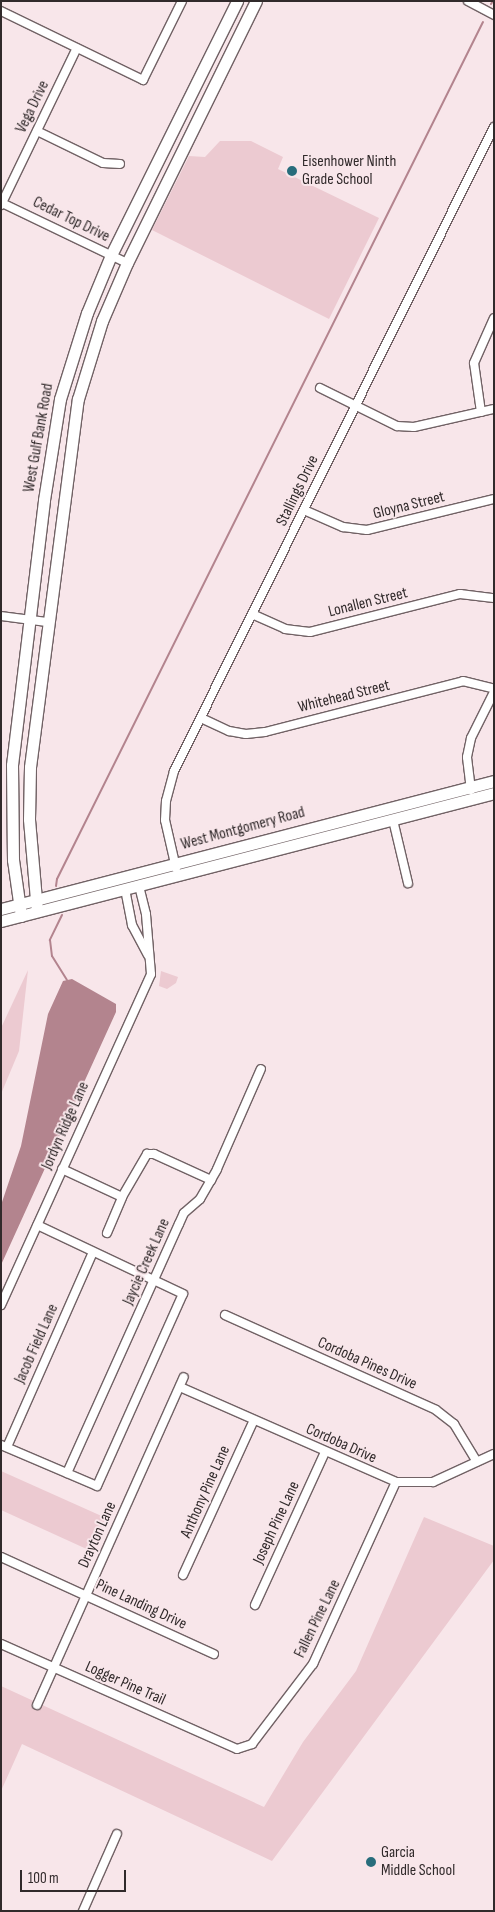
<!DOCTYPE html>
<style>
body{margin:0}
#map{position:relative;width:495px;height:1912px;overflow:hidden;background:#f8e6ea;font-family:"Sofia Sans Condensed",sans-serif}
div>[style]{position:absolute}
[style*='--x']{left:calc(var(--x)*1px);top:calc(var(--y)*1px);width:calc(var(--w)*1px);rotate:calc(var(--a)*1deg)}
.green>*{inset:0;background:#eccad1}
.water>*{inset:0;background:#b3848e}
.stream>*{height:2px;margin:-1px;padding:0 1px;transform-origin:1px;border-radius:1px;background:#b3848e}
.roads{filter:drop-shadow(1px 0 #716265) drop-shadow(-1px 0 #716265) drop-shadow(0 1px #716265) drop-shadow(0 -1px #716265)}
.minor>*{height:8px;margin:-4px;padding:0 4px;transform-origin:4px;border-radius:4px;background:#fff}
.secondary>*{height:11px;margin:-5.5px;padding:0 5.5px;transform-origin:5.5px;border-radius:5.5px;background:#fff}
.dots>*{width:14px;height:14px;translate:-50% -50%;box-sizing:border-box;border:2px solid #f8e6ea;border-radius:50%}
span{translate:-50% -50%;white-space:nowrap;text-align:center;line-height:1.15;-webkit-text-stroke:4px #f8e6ea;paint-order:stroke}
.street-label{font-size:16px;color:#312a2b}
.poi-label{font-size:16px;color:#312a2b}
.left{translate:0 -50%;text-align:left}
.frame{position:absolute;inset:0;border:2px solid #312a2b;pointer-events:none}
.scale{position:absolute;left:20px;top:1870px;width:106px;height:22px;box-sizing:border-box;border:2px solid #312a2b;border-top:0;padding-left:6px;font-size:15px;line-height:18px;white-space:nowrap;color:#312a2b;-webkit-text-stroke:4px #f8e6ea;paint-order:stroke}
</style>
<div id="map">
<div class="green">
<i style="clip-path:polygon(220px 141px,251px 141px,283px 157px,278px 169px,379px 218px,329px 319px,152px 230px,189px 156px,205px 157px)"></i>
<i style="clip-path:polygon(28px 970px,19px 1051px,1px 1094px,1px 1028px)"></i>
<i style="clip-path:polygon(161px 971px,178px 977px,176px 983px,167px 989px,159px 986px)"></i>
<i style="clip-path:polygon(1px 1471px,106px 1518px,91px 1551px,1px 1510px)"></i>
<i style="clip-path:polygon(424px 1517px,494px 1546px,494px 1560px,272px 1861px,22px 1744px,1px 1791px,1px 1686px,264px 1807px,303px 1742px,356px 1671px)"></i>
</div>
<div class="water">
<i style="clip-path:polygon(72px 979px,116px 1004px,116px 1012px,1px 1265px,1px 1205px,21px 1146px,48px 1014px,63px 981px)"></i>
</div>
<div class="stream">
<i style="--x:491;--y:4;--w:4;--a:-56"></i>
<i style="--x:56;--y:886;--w:7;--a:-82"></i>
<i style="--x:57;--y:879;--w:957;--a:-63.57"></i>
<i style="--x:62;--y:915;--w:28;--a:116"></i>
<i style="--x:50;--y:940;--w:16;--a:83"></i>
<i style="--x:52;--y:956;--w:28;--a:58"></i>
</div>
<div class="roads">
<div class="minor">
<i style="--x:468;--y:1;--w:30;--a:28"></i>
<i style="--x:1;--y:11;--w:158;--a:25.9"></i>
<i style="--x:143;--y:80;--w:88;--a:-63.7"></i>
<i style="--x:37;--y:131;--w:73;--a:25.9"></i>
<i style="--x:103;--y:163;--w:17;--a:3"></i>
<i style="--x:2;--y:203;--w:139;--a:25.6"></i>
<i style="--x:1;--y:205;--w:174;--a:-64.2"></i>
<i style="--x:320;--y:388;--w:86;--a:26.3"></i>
<i style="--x:397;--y:426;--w:17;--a:3"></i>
<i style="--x:414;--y:427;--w:82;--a:-12.7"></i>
<i style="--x:481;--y:412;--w:49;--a:-98.1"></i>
<i style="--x:474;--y:363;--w:49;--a:-66"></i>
<i style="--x:304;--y:510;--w:43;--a:23.6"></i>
<i style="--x:343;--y:527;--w:24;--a:7"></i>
<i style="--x:367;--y:530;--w:131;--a:-13.7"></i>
<i style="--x:252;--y:614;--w:36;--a:24"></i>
<i style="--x:285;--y:629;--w:25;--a:7"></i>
<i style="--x:310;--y:632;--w:155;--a:-14.2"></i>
<i style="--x:460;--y:594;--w:34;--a:7"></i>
<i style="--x:1;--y:616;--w:46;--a:7.4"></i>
<i style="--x:201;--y:718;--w:31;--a:25"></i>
<i style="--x:229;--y:731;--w:17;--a:10"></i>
<i style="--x:246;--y:734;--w:19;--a:-6"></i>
<i style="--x:265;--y:732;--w:204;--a:-14.4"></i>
<i style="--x:463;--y:681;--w:32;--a:14"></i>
<i style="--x:471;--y:790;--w:33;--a:-97"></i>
<i style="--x:467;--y:757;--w:19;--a:-78"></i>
<i style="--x:471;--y:738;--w:51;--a:-63.4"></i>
<i style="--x:393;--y:820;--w:65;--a:76.6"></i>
<i style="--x:176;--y:868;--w:49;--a:-102.9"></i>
<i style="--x:165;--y:820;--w:19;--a:-87"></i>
<i style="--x:166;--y:801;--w:31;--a:-75"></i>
<i style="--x:174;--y:771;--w:719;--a:-63.58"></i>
<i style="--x:125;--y:889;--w:37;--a:79"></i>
<i style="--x:132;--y:925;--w:34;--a:62"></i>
<i style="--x:62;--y:1169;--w:66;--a:25"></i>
<i style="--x:107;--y:1233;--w:39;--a:-67"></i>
<i style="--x:122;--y:1197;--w:50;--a:-59.8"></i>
<i style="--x:147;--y:1154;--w:7;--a:0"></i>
<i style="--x:154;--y:1154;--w:63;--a:24.5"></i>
<i style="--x:1;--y:1305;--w:363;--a:-65.6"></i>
<i style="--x:151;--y:974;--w:60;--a:-94.8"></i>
<i style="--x:146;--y:914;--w:30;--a:-104"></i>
<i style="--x:225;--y:1315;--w:231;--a:24.2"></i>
<i style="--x:436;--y:1410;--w:23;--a:38"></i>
<i style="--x:454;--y:1424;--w:44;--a:58.8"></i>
<i style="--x:180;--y:1387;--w:236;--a:23.7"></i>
<i style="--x:396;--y:1482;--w:37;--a:0"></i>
<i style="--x:433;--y:1482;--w:67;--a:-24.7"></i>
<i style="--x:1;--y:1445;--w:104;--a:23.1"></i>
<i style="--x:97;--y:1486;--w:210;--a:-65.9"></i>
<i style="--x:183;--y:1294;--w:161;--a:-154.7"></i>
<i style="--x:7;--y:1447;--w:213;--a:-66.2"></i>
<i style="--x:67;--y:1473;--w:273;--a:-65.8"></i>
<i style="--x:179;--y:1224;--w:12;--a:-66"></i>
<i style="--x:184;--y:1213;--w:21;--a:-41"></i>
<i style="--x:200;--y:1199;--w:34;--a:-60"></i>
<i style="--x:217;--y:1169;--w:109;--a:-66.3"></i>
<i style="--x:1;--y:1557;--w:234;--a:24.5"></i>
<i style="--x:183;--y:1575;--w:170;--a:-65.4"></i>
<i style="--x:255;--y:1605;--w:168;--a:-65.4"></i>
<i style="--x:1;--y:1644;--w:258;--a:24"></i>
<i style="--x:237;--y:1749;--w:16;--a:-18"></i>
<i style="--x:252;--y:1744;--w:101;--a:-52.7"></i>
<i style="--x:313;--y:1664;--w:200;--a:-65.5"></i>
<i style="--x:37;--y:1705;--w:359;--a:-65.9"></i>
<i style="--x:83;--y:1911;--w:84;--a:-66.2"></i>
</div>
<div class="secondary">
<i style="--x:1;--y:909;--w:509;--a:-14.55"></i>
<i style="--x:37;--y:911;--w:92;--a:-95"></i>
<i style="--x:29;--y:819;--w:52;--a:-88.9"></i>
<i style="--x:30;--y:767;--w:371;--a:-82.6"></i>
<i style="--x:78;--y:399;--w:82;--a:-72.9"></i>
<i style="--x:102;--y:321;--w:63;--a:-66.7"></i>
<i style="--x:127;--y:263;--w:292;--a:-63.8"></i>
<i style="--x:21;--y:916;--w:57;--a:-98.1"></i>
<i style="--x:13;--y:860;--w:95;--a:-90.6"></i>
<i style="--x:12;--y:765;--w:267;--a:-83.1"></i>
<i style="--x:44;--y:500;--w:102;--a:-81"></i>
<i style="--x:60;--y:399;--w:90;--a:-72.6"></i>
<i style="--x:87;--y:313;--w:63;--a:-67.5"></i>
<i style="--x:111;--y:255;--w:284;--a:-63.6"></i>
<i style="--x:1;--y:921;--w:509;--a:-14.55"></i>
</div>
</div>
<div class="dots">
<i style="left:292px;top:171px;background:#286d7c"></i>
<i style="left:371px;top:1862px;background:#286d7c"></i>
</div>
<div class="street-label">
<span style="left:33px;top:107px;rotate:-64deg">Vega Drive</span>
<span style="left:71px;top:220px;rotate:26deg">Cedar Top Drive</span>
<span style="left:39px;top:438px;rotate:-80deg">West Gulf Bank Road</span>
<span style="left:298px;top:491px;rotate:-64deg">Stallings Drive</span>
<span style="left:409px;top:506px;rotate:-14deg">Gloyna Street</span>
<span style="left:368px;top:603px;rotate:-14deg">Lonallen Street</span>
<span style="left:344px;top:697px;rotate:-14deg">Whitehead Street</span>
<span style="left:243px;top:829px;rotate:-15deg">West Montgomery Road</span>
<span style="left:66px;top:1126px;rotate:-66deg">Jordyn Ridge Lane</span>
<span style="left:147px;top:1262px;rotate:-66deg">Jaycie Creek Lane</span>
<span style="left:37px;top:1344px;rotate:-66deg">Jacob Field Lane</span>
<span style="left:367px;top:1364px;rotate:24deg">Cordoba Pines Drive</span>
<span style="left:341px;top:1444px;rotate:24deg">Cordoba Drive</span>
<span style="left:206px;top:1492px;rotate:-66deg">Anthony Pine Lane</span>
<span style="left:277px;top:1523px;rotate:-65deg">Joseph Pine Lane</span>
<span style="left:98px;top:1535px;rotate:-66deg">Drayton Lane</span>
<span style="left:141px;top:1605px;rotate:25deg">Pine Landing Drive</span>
<span style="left:318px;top:1619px;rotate:-64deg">Fallen Pine Lane</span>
<span style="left:125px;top:1684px;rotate:24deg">Logger Pine Trail</span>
</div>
<div class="poi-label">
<span class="left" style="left:302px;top:171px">Eisenhower Ninth<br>Grade School</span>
<span class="left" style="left:381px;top:1862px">Garcia<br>Middle School</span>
</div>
<div class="frame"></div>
<div class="scale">100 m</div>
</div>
